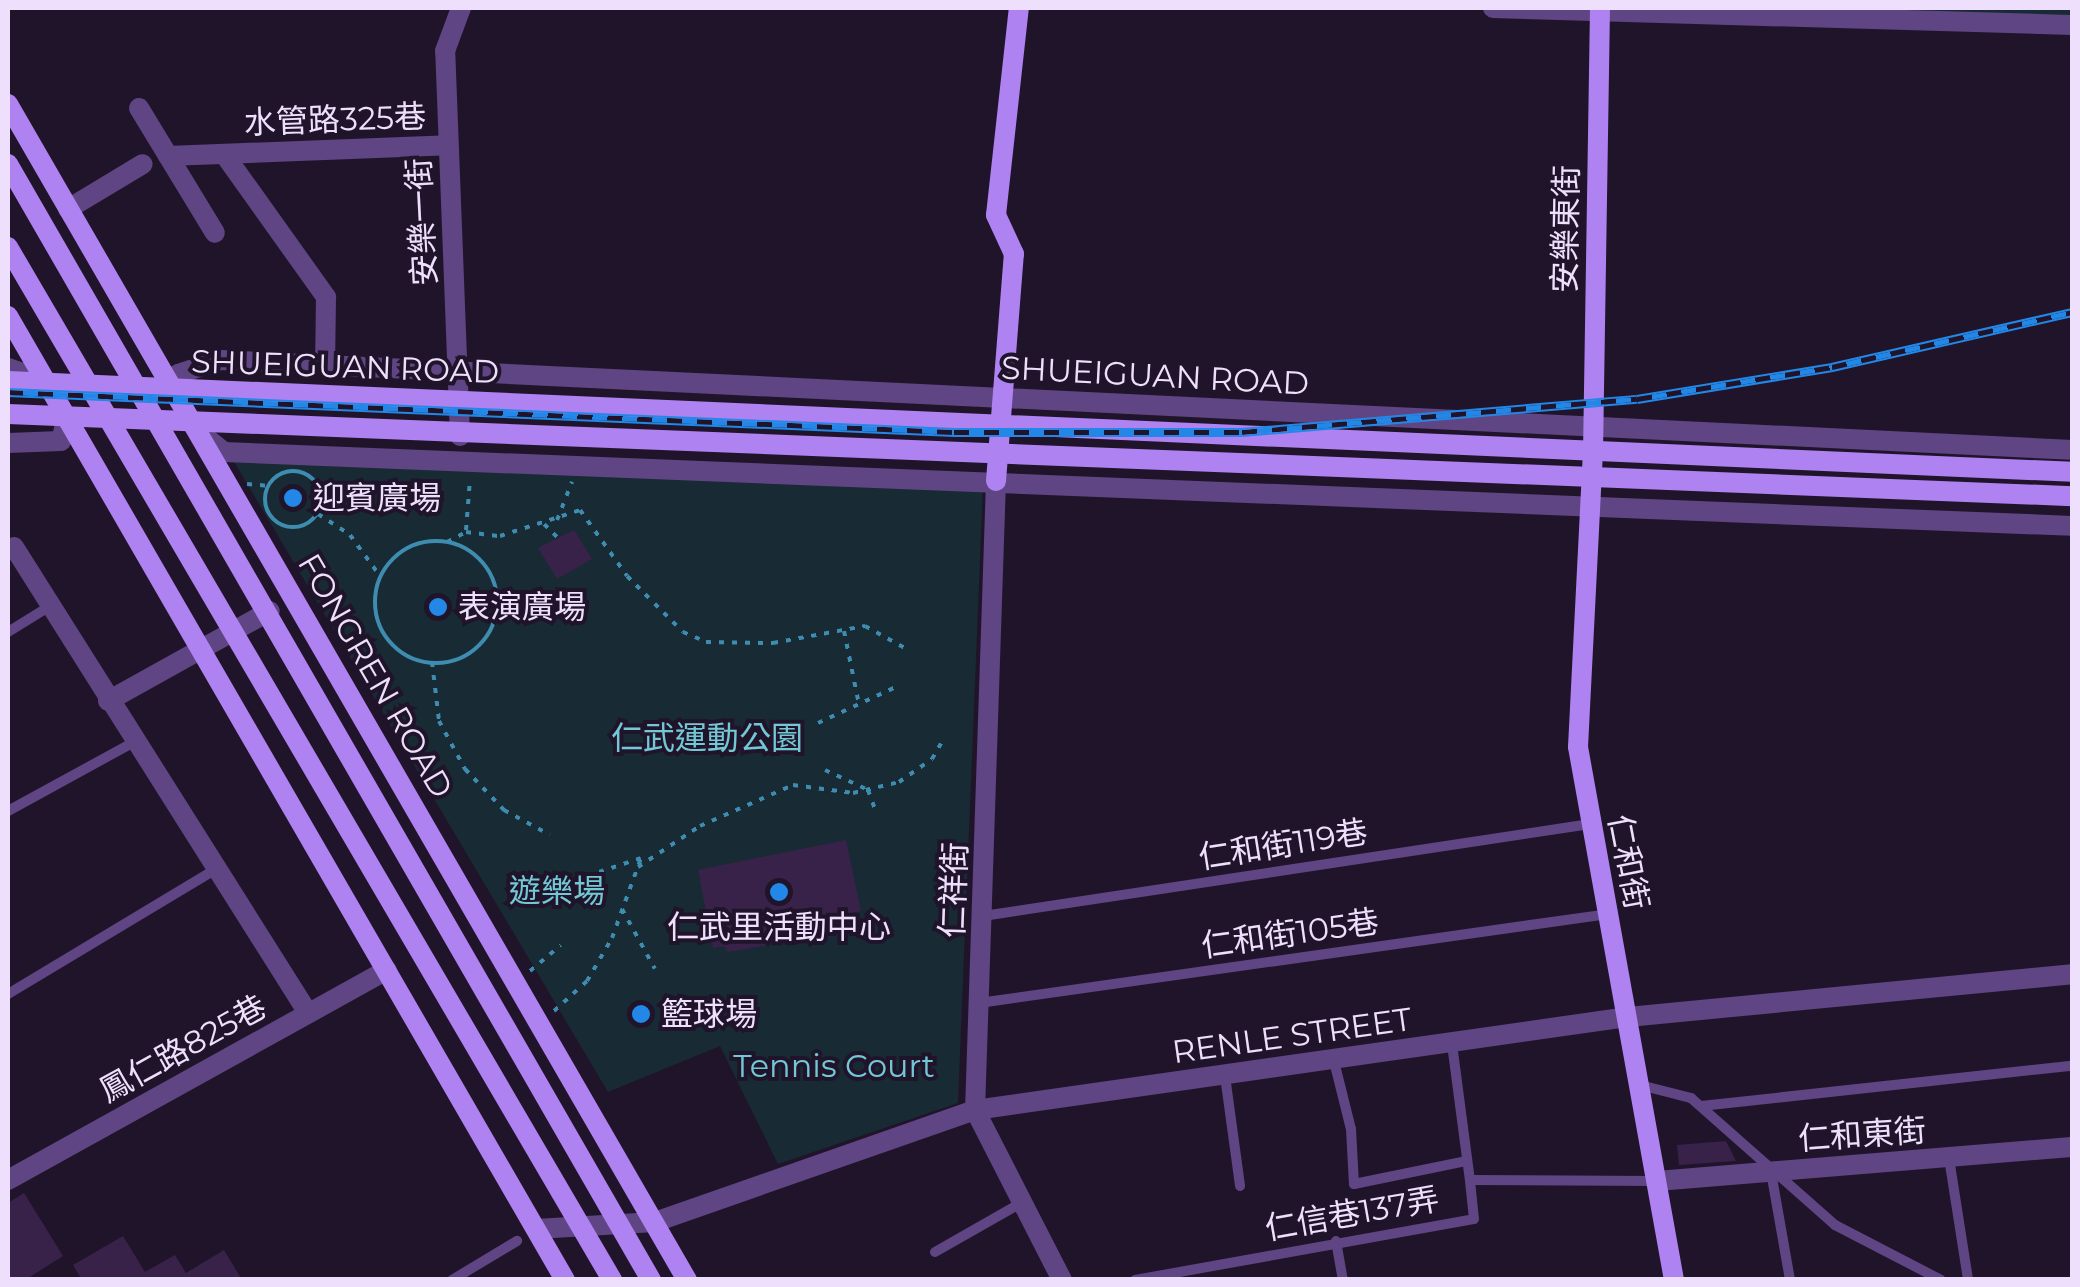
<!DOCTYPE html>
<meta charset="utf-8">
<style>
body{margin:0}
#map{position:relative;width:2080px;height:1287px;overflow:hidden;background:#20142a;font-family:Montserrat,"Noto Sans TC",sans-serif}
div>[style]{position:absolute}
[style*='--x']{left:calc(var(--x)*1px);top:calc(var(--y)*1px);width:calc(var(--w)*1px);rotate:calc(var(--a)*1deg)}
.green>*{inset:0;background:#182a33}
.building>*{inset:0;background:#392249}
.path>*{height:4px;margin-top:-2px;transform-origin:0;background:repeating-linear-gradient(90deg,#3f8cb1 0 5px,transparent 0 13px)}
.path>.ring{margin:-2px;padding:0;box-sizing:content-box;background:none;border:4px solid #3f8cb1;border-radius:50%}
.lane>*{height:10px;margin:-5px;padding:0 5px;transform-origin:5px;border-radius:5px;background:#5f4583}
.street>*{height:20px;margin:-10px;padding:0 10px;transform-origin:10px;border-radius:10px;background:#5f4583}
.secondary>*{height:20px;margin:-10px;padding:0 10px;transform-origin:10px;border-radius:10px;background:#af82f1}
.rail>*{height:9px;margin-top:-4.5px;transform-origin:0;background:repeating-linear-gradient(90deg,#20142a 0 15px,#2287e6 0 30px);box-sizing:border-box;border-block:2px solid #2287e6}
.dots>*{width:28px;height:28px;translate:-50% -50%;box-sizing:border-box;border:5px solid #20142a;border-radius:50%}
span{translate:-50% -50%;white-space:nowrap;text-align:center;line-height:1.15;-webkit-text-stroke:8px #20142a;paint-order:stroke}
.street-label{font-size:32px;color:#eee0fc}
.poi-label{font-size:32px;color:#eee0fc}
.left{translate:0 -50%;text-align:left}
.park-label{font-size:32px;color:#73c8d5}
.frame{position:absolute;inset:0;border:10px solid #eee0fc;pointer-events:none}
</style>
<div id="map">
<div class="green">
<i style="clip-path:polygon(1914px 8px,2072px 8px,2072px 15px,1916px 12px)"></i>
<i style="clip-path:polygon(227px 450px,983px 485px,958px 1103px,778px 1164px,720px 1046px,608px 1092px)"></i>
</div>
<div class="building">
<i style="clip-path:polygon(574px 530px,592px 559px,557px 579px,538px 548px)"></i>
<i style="clip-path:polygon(846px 840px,861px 911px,851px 913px,854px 932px,829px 937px,828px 930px,802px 934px,801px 927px,766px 934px,768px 945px,728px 952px,724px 946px,713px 948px,698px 870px)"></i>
<i style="clip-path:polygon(1726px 1141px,1736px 1161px,1679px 1165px,1677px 1145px)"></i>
<i style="clip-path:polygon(24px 1193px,63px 1256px,25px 1280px,8px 1280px,8px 1203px)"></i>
<i style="clip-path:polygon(123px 1236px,145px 1272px,175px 1255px,186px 1273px,224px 1250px,242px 1280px,82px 1280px,73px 1265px)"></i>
</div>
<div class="path">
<i class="ring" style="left:265px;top:471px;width:52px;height:52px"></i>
<i style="--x:247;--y:484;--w:25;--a:5"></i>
<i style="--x:318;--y:514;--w:38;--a:33"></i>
<i style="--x:350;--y:535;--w:51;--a:53.8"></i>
<i style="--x:557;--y:520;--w:41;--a:-68.5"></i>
<i style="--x:544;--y:524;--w:20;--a:45"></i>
<i style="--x:466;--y:530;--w:51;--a:-85.5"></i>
<i class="ring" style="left:375px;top:541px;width:118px;height:118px"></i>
<i style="--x:447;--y:542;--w:21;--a:-28"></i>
<i style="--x:466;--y:532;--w:34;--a:7"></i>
<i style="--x:500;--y:536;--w:84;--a:-18"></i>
<i style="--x:580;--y:510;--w:81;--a:54.5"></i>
<i style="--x:627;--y:576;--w:79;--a:45"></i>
<i style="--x:683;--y:632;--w:25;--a:23"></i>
<i style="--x:706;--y:642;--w:67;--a:0.9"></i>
<i style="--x:773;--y:643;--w:94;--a:-10.5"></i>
<i style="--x:865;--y:626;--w:46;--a:28.8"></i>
<i style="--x:844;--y:631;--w:76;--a:78.5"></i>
<i style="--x:432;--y:662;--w:59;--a:83.2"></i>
<i style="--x:439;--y:721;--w:55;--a:61.6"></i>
<i style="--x:465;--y:769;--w:57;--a:46.4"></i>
<i style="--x:504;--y:810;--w:52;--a:28.5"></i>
<i style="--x:818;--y:723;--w:86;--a:-24.8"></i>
<i style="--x:825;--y:770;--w:47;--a:24.9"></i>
<i style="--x:868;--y:790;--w:20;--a:70"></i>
<i style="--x:638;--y:867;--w:74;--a:-33.5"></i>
<i style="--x:700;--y:826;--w:102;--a:-23.8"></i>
<i style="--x:793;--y:785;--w:61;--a:7.6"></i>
<i style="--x:853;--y:793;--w:47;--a:-13.4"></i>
<i style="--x:899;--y:782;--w:40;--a:-34.9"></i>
<i style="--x:932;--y:759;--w:24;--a:-60"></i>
<i style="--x:599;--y:872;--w:44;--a:-18.4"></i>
<i style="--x:622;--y:909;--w:68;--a:61.2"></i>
<i style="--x:530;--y:971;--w:40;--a:-40"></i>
<i style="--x:554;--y:1011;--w:45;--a:-42.3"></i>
<i style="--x:587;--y:981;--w:50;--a:-59.8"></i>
<i style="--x:612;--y:938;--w:85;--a:-70.1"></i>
</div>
<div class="lane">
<i style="--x:8;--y:632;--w:49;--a:-31.8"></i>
<i style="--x:8;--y:811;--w:144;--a:-28.7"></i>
<i style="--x:983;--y:916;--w:614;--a:-8.62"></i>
<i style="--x:8;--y:994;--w:243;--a:-31"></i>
<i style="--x:979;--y:1003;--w:635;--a:-8.05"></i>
<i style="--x:1452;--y:1044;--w:137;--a:82.5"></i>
<i style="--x:1334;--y:1061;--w:70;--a:76"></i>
<i style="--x:1351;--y:1129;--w:55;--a:86.9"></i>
<i style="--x:1354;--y:1184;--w:114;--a:-11.6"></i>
<i style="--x:1225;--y:1076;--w:111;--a:82.2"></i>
<i style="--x:1640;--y:1085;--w:53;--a:14.3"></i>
<i style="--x:1691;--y:1098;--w:192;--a:41.4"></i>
<i style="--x:1835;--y:1225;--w:119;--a:27.4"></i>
<i style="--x:1701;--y:1106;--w:373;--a:-6.2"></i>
<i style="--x:1949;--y:1158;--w:123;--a:81.1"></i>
<i style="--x:1771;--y:1172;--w:110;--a:80"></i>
<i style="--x:1336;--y:1241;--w:40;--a:80"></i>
<i style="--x:935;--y:1252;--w:101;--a:-29.6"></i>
<i style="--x:452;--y:1280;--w:76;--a:-31"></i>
<i style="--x:1135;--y:1280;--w:344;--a:-10.2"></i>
<i style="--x:1474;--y:1219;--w:39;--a:-96"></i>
<i style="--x:1470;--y:1180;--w:186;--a:0.3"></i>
</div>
<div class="street">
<i style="--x:1493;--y:8;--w:579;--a:1.68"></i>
<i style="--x:139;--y:108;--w:146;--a:58.7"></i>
<i style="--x:224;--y:154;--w:176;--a:54.5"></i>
<i style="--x:326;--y:297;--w:70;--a:90.8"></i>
<i style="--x:168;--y:156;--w:280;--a:-2.2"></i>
<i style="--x:68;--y:209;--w:87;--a:-31"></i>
<i style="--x:8;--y:368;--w:40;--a:18.9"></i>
<i style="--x:169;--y:390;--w:18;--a:-61"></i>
<i style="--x:178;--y:374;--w:45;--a:-18"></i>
<i style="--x:221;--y:360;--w:1853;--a:2.78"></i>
<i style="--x:198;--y:431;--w:33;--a:39"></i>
<i style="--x:224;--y:452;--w:1849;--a:2.29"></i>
<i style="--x:460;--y:436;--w:385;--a:-92.2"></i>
<i style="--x:445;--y:51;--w:46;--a:-69.6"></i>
<i style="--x:8;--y:443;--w:53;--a:-2.2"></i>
<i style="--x:61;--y:441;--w:25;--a:-76"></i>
<i style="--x:996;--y:481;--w:629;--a:91.91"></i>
<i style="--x:975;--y:1110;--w:191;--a:62.9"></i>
<i style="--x:14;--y:547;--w:551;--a:57.75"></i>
<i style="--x:108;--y:701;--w:185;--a:-29.1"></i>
<i style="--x:8;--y:1180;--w:433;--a:-29"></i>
<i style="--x:1657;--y:1181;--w:416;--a:-4.7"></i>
<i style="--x:536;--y:1229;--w:119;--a:-3.4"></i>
<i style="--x:655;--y:1222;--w:339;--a:-19.3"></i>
<i style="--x:975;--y:1110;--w:660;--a:-8.11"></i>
<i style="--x:1628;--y:1017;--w:446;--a:-5.5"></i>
</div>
<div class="secondary">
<i style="--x:1600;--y:8;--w:443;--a:90.9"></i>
<i style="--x:1593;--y:451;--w:296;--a:92.9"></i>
<i style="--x:1578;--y:747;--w:542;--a:79.79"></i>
<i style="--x:8;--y:104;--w:1358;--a:60"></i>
<i style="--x:8;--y:164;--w:1288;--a:60.05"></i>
<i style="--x:8;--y:247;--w:1197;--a:59.68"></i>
<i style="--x:8;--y:316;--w:1113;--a:59.98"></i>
<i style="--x:8;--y:381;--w:2066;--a:2.52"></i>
<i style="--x:8;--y:414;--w:2066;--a:2.28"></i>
<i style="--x:996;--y:481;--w:228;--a:-85.5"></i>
<i style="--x:1014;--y:254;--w:43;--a:-114.8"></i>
<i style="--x:996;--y:215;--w:208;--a:-83.7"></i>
</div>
<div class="rail">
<i style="--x:8;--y:392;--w:947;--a:2.42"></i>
<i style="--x:954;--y:432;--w:288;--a:0"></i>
<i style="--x:1242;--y:432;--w:396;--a:-4.8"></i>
<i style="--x:1637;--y:399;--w:198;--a:-9.3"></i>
<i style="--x:1832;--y:367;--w:246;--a:-12.9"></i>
</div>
<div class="dots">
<i style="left:293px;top:498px;background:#2287e6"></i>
<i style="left:438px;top:607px;background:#2287e6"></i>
<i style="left:779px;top:892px;background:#2287e6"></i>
<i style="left:641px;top:1014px;background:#2287e6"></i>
</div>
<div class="street-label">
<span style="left:335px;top:120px;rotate:-2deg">水管路325巷</span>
<span style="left:422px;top:222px;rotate:-93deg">安樂一街</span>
<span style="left:1566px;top:229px;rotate:-89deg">安樂東街</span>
<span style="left:345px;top:367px;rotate:2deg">SHUEIGUAN ROAD</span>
<span style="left:1155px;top:376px;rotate:3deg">SHUEIGUAN ROAD</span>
<span style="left:375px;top:676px;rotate:60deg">FONGREN ROAD</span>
<span style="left:1283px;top:845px;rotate:-9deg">仁和街119巷</span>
<span style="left:1628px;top:862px;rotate:79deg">仁和街</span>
<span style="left:954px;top:890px;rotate:-88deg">仁祥街</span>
<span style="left:1290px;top:934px;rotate:-8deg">仁和街105巷</span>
<span style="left:1292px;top:1036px;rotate:-8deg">RENLE STREET</span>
<span style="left:183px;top:1049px;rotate:-29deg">鳳仁路825巷</span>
<span style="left:1862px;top:1135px;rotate:-4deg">仁和東街</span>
<span style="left:1352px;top:1214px;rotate:-10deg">仁信巷137弄</span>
</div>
<div class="poi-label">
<span class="left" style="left:313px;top:498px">迎賓廣場</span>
<span class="left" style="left:458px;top:607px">表演廣場</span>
<span style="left:779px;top:927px">仁武里活動中心</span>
<span class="left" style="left:661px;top:1014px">籃球場</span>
</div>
<div class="park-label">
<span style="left:707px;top:738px">仁武運動公園</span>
<span style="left:557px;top:891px">遊樂場</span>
<span style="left:834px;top:1066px">Tennis Court</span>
</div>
<div class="frame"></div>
</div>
